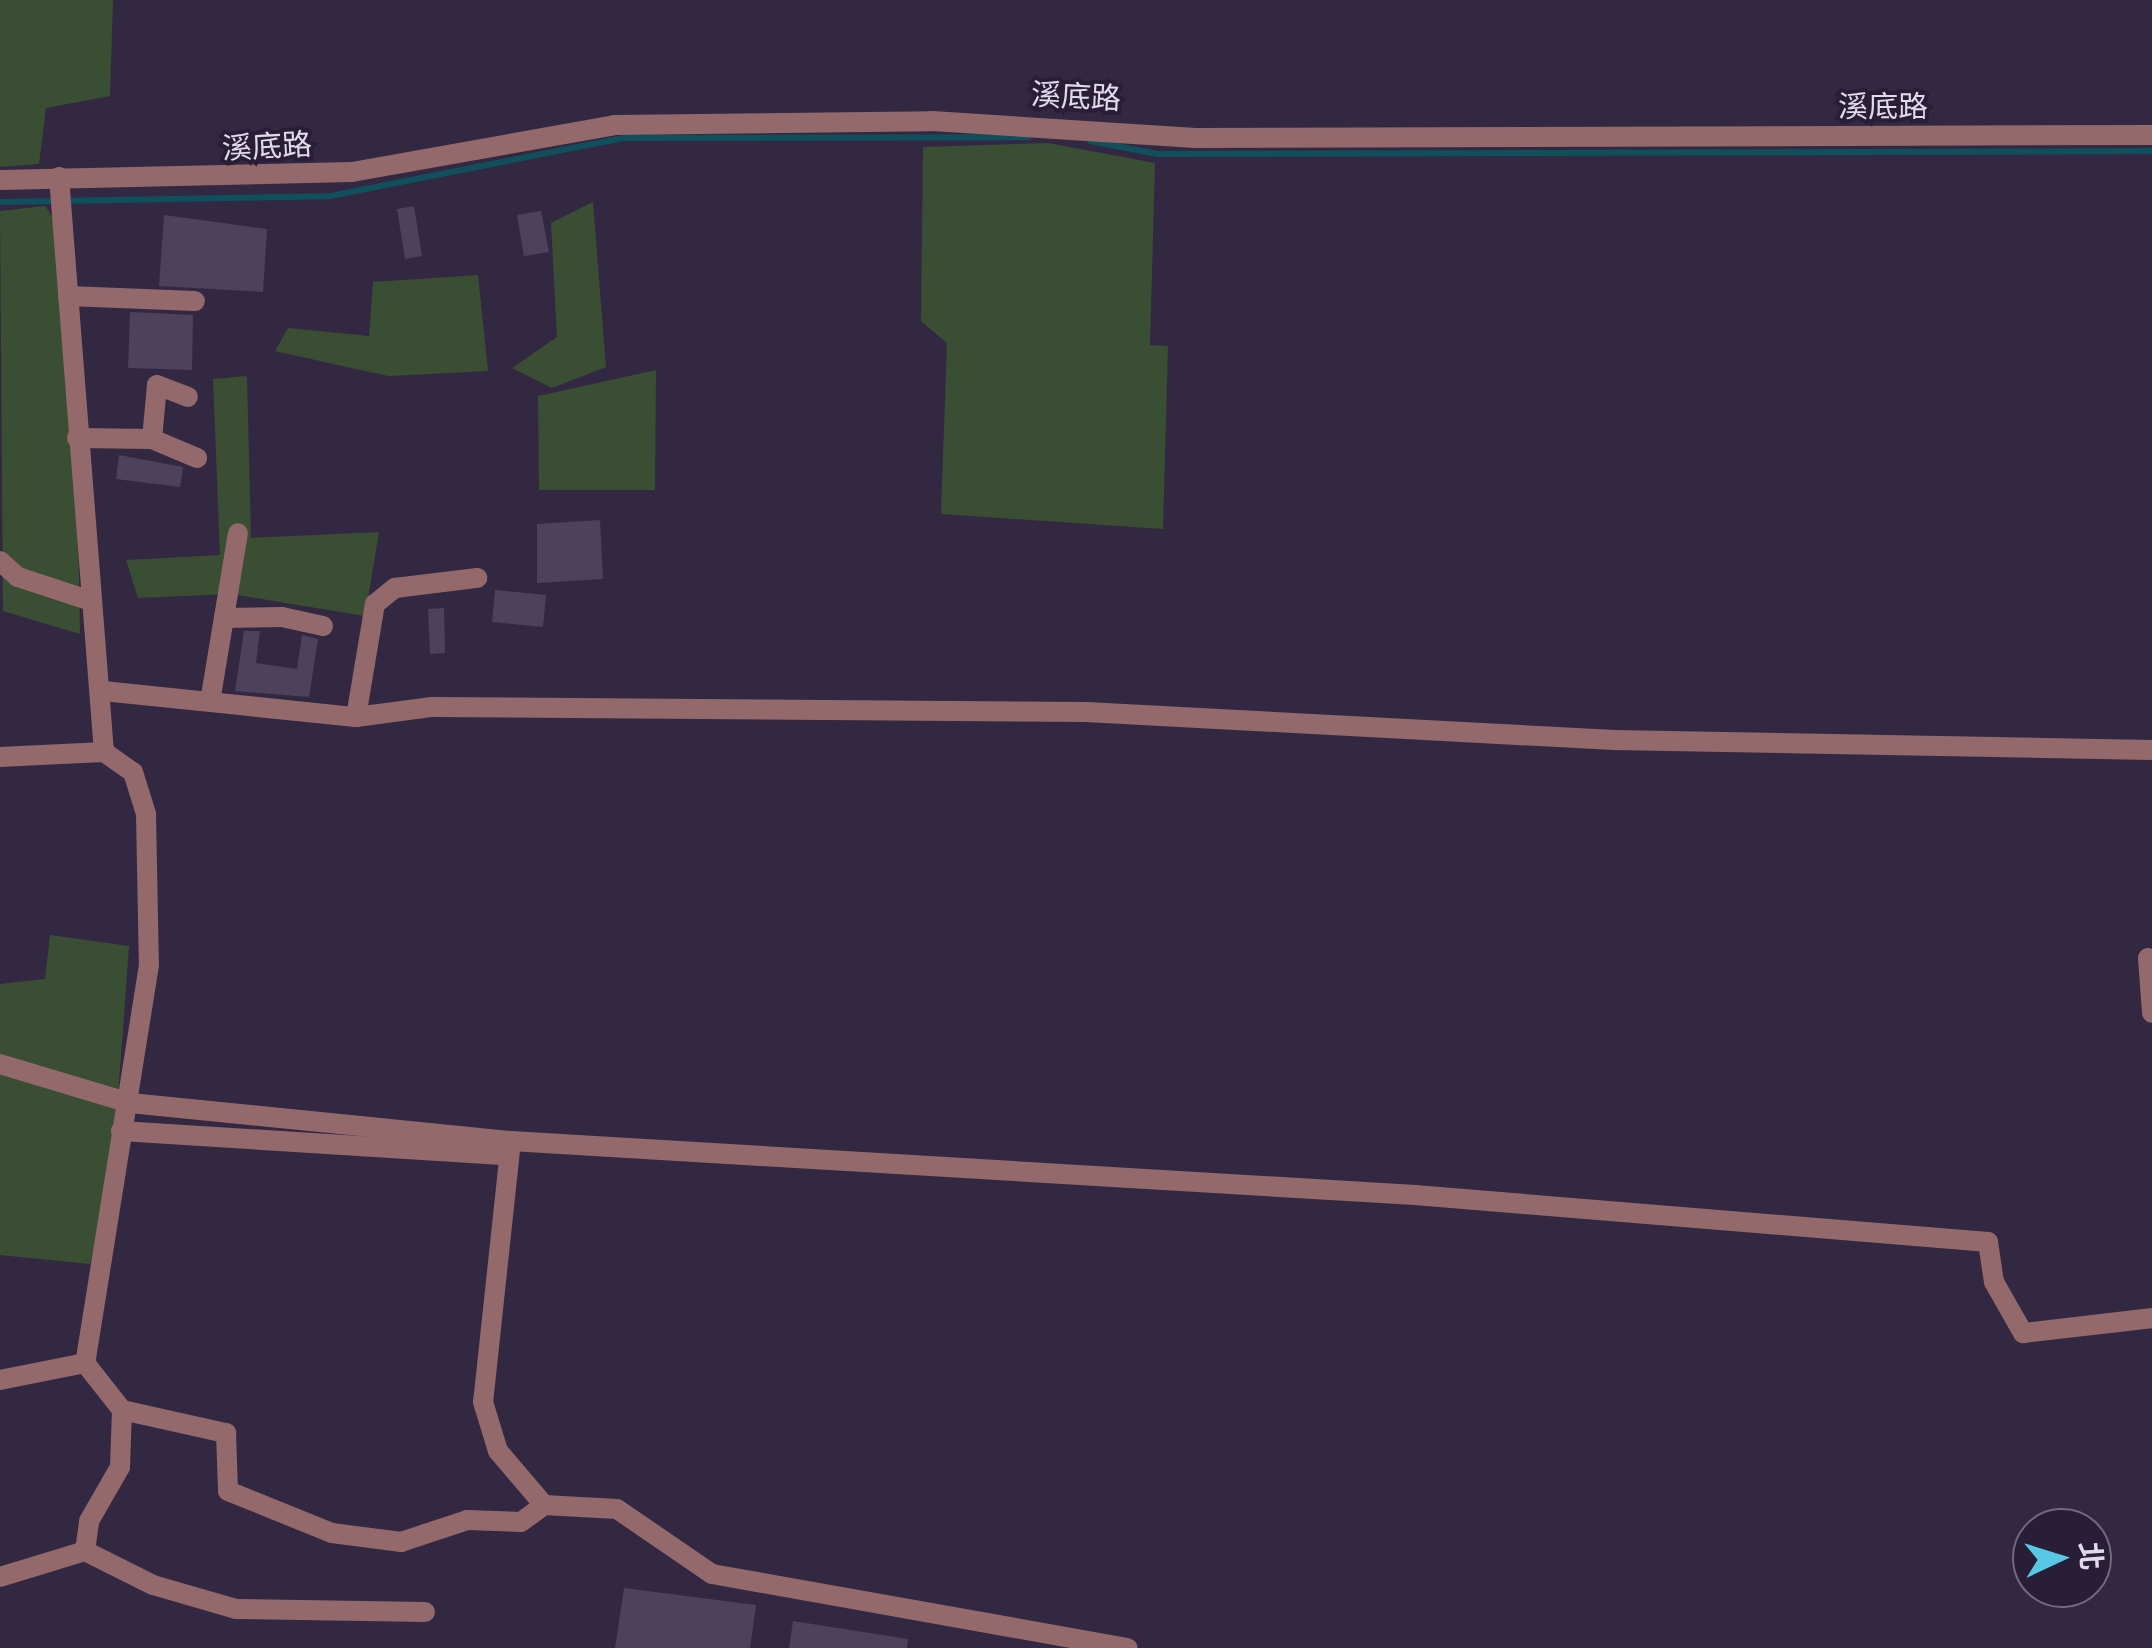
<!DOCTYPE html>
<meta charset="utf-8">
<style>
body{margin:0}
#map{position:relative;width:2152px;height:1648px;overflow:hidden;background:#332842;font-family:Poppins,"Noto Sans TC",sans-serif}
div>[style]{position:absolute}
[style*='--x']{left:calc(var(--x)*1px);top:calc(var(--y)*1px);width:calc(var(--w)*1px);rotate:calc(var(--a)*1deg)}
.green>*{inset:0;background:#3a4e34}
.stream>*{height:6px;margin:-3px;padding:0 3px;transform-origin:3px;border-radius:3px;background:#10505d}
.building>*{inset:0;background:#4d425d}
.minor>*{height:20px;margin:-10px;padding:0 10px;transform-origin:10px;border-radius:10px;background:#94696c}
span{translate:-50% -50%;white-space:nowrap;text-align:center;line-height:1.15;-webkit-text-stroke:8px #291e37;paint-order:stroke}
.street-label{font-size:30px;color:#e1daeb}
.north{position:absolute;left:2012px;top:1508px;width:100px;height:100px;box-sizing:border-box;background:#291e37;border:2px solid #73697f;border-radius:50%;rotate:86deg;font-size:28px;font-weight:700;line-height:40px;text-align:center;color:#e1daeb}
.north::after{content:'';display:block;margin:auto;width:35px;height:45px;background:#59c8e4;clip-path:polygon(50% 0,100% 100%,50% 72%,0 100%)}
</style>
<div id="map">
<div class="green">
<i style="clip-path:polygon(0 0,113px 0,110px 96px,46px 108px,39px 164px,0 167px)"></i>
<i style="clip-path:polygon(1048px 143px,1155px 163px,1150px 345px,1168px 346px,1163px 529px,941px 514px,947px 343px,921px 321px,923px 147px)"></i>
<i style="clip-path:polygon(593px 202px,606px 367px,552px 388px,512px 368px,557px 337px,551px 223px)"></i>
<i style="clip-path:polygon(45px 206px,73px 247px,80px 634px,3px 611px,0 211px)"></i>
<i style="clip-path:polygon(478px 275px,488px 371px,388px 376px,275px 351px,288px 328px,369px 336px,373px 282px)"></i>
<i style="clip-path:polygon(656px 370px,655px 490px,539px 490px,538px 396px)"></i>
<i style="clip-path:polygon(247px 376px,251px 538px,379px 532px,365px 616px,231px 594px,138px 598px,126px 560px,220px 555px,213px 379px)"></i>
<i style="clip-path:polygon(50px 935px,129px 946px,111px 1193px,90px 1264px,0 1255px,0 984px,45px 979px)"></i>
</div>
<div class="stream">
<i style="--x:1090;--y:141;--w:69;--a:10.8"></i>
<i style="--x:1158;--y:154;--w:994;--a:-0.17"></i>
<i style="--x:0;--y:202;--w:330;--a:-1"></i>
<i style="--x:330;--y:196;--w:300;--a:-11.2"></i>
<i style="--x:624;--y:138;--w:404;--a:-0.1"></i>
</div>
<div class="building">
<i style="clip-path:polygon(414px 206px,422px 256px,405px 259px,397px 209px)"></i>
<i style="clip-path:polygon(541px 211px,549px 252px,524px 256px,517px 215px)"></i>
<i style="clip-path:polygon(164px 215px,267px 229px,263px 292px,159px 286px)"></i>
<i style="clip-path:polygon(130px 312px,193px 315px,192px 370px,128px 368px)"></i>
<i style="clip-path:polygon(119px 455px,183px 467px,180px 487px,116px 479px)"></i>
<i style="clip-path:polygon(600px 520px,603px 579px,537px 583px,537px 524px)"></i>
<i style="clip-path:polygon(495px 590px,546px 595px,543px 627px,492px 622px)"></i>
<i style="clip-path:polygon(444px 608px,445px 653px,430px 654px,428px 609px)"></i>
<i style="clip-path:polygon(244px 631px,260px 631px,256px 663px,297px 669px,302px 635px,318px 639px,309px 697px,235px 691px)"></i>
<i style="clip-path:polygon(624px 1588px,756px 1605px,750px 1648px,615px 1648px)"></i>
<i style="clip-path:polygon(793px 1621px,908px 1639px,907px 1648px,789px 1648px)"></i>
</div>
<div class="minor">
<i style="--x:59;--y:177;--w:577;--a:85.53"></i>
<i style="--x:104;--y:752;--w:35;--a:35"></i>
<i style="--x:133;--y:772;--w:44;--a:72.8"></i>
<i style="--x:146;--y:814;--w:151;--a:88.9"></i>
<i style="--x:149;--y:965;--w:403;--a:99.1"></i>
<i style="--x:0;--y:180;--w:352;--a:-1.3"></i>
<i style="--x:352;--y:172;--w:267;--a:-10.1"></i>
<i style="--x:615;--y:125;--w:317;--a:-0.7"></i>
<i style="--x:932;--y:121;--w:264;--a:3.7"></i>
<i style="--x:1195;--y:138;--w:957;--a:-0.18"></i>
<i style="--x:68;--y:296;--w:127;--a:2.3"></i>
<i style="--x:77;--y:438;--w:75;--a:0.8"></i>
<i style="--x:152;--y:439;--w:49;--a:22.9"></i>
<i style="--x:152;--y:439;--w:54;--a:-84.7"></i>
<i style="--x:157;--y:385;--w:33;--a:21"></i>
<i style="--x:0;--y:561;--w:24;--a:42"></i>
<i style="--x:18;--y:577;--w:77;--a:18.2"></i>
<i style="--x:224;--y:618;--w:58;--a:-1"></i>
<i style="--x:282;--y:617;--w:42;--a:12.4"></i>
<i style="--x:103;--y:691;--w:254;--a:5.9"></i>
<i style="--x:356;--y:717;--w:77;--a:-7.5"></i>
<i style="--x:432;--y:707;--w:654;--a:0.44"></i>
<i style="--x:1086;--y:712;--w:529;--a:3.04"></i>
<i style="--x:1614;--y:740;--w:538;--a:1.06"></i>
<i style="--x:210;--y:702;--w:171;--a:-80.6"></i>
<i style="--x:356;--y:717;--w:115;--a:-80.5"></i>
<i style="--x:375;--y:604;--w:26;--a:-39"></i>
<i style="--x:395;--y:588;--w:83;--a:-7"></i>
<i style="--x:0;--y:757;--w:104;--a:-2.8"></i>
<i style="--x:2148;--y:958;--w:55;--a:85.8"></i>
<i style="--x:0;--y:1064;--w:136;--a:16.7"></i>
<i style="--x:130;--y:1103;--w:383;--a:5.7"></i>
<i style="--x:511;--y:1141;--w:906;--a:3.42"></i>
<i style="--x:1415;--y:1195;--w:575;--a:4.69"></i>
<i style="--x:1988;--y:1242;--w:40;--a:81.5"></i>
<i style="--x:1994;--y:1282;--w:59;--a:60.4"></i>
<i style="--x:2023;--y:1333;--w:130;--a:-6.6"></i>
<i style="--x:121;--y:1131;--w:386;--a:3.6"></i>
<i style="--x:511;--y:1141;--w:262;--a:96.1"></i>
<i style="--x:483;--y:1402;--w:51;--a:73"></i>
<i style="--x:498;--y:1451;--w:71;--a:49.6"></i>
<i style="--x:544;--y:1505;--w:73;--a:3.1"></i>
<i style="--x:617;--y:1509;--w:115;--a:34.4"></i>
<i style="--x:712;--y:1574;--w:422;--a:10.1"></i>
<i style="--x:0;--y:1380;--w:87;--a:-11.3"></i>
<i style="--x:85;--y:1363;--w:60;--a:51.8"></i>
<i style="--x:122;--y:1410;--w:107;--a:12.5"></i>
<i style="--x:226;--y:1433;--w:58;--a:88"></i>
<i style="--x:228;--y:1491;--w:112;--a:22"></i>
<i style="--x:332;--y:1533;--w:70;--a:7.4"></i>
<i style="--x:401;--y:1542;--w:70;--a:-18.4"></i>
<i style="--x:467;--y:1520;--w:54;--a:2.1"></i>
<i style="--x:521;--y:1522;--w:29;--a:-36"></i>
<i style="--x:85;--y:1551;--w:30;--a:-82"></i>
<i style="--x:89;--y:1521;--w:62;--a:-60.1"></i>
<i style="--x:120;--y:1467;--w:57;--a:-88"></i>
<i style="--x:0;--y:1577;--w:89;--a:-17"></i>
<i style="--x:85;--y:1551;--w:76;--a:26.6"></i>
<i style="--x:153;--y:1585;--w:86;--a:16.1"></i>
<i style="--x:236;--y:1609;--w:189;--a:0.9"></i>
</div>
<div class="street-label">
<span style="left:1076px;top:97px;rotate:3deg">溪底路</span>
<span style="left:1883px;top:107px">溪底路</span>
<span style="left:267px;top:147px;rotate:-3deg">溪底路</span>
</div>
<div class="north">北</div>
</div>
